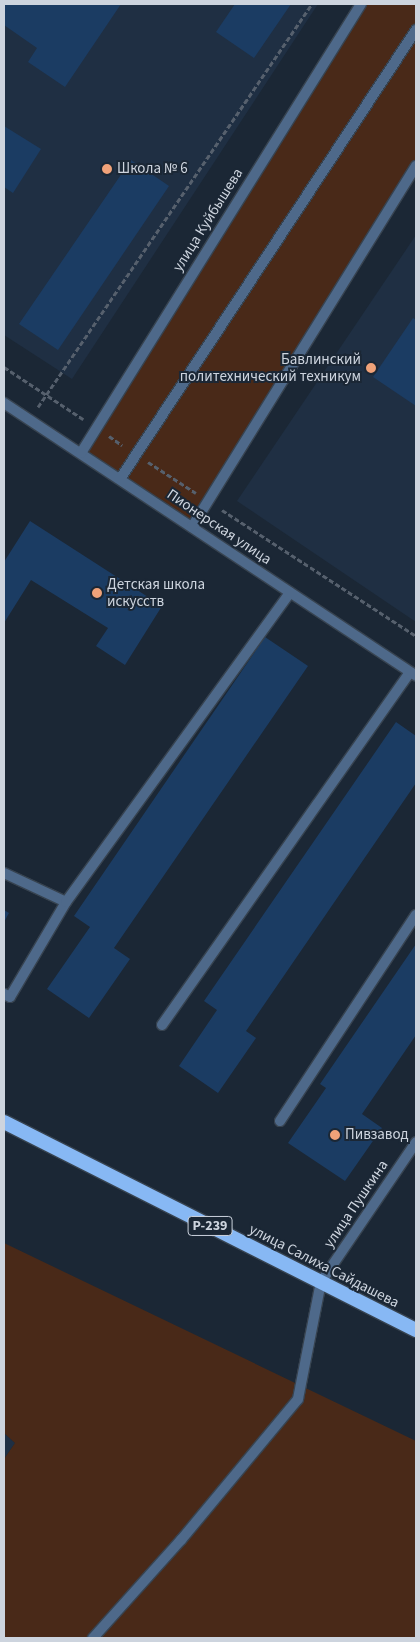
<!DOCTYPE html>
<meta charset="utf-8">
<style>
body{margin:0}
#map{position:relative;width:420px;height:1642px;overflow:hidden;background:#1b2735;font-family:"Source Sans 3",sans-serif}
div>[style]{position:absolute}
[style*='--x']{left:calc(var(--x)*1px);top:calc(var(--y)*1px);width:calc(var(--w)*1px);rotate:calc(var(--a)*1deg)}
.built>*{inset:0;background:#1f2f43}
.green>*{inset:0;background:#492918}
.building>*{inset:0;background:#1b3c63}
.path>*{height:3px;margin-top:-1.5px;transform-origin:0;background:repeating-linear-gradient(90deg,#56606d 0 5px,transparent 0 7.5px)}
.roads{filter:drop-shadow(1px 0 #374350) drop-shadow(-1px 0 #374350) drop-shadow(0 1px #374350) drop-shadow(0 -1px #374350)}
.service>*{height:10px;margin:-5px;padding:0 5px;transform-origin:5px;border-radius:5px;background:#4e698a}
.pedestrian>*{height:10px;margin:-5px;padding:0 5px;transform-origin:5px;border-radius:5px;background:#4e698a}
.minor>*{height:10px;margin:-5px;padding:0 5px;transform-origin:5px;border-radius:5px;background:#4e698a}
.trunk>*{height:14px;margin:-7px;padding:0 7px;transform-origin:7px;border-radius:7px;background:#87b8f4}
.dots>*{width:14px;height:14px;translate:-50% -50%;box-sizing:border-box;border:2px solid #1b2735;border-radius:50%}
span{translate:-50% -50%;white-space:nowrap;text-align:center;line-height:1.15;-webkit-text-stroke:4px #1b2735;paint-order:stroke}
.shield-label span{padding:1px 4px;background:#1b2735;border:1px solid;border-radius:4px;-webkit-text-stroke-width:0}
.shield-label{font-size:14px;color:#cdd4de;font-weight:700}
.poi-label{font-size:15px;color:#cdd4de}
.left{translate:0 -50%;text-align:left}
.right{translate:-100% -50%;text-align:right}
.street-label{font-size:15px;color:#cdd4de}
.frame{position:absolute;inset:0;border:5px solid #cdd4de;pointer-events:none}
</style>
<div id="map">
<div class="built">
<i style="clip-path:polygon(4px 4px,318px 4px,72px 379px,4px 335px)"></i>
<i style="clip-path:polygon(416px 235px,416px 622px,237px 501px)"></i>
<i style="clip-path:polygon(4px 1433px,15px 1443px,4px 1459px)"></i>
</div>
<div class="green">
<i style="clip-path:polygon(361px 4px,416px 4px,416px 166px,192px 527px,81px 453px)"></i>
<i style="clip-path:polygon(4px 1243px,416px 1441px,416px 1638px,4px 1638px,4px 1459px,15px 1443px,4px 1433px)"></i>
</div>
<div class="building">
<i style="clip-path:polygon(4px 4px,121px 4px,65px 87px,28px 62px,37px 48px,4px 25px)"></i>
<i style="clip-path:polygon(235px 4px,291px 4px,254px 58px,216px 32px)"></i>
<i style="clip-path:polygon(4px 126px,41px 149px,13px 193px,4px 187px)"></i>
<i style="clip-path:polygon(131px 160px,169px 186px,58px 350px,19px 324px)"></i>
<i style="clip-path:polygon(413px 318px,416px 320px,416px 406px,373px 377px)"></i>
<i style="clip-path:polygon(30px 521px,162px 606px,125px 665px,96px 646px,108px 628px,31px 580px,4px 623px,4px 562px)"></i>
<i style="clip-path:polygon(265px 637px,308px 666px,114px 948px,130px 959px,89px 1018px,47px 989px,90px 927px,74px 916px)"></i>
<i style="clip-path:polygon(396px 722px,416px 736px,416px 783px,246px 1031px,256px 1038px,218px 1093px,179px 1066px,217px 1010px,204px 1001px)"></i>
<i style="clip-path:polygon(4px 910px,9px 913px,4px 922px)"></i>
<i style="clip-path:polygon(416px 944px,416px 1035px,362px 1114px,382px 1128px,345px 1181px,288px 1143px,326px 1088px,320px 1084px)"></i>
</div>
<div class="path">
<i style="--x:4;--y:367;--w:95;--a:33.4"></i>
<i style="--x:38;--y:407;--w:487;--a:-55.8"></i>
<i style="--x:109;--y:436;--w:16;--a:35"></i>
<i style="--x:148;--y:462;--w:57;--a:32.9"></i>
<i style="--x:222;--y:510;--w:231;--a:33"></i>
</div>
<div class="roads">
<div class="service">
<i style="--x:4;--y:873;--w:68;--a:25.1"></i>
<i style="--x:66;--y:902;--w:110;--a:120.5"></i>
<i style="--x:10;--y:997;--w:7;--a:-153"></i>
<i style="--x:66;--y:902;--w:382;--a:-54.1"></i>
<i style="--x:162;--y:1025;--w:431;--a:-54.9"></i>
<i style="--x:280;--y:1121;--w:247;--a:-56.6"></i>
<i style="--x:93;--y:1638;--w:132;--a:-48.1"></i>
<i style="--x:181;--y:1540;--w:183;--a:-50.3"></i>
<i style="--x:298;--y:1399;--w:119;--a:-78.9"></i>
</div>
<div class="pedestrian">
<i style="--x:120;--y:479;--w:538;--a:-56.61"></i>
</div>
<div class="minor">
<i style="--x:4;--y:403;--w:494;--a:33.5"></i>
<i style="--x:81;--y:453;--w:529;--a:-58.05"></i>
<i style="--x:192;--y:527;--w:425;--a:-58.2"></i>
<i style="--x:321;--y:1282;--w:169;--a:-55.8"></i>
</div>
<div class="trunk">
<i style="--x:4;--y:1122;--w:462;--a:26.8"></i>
</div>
</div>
<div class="dots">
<i style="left:107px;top:169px;background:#f0a279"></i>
<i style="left:371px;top:368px;background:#f0a279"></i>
<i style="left:97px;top:593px;background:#f0a279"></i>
<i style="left:335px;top:1135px;background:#f0a279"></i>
</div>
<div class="shield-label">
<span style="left:210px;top:1226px">Р-239</span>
</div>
<div class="poi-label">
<span class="left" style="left:117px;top:169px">Школа № 6</span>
<span class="right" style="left:361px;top:368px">Бавлинский<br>политехнический техникум</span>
<span class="left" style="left:107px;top:593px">Детская школа<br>искусств</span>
<span class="left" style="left:345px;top:1135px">Пивзавод</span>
</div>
<div class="street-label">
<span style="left:208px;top:220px;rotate:-58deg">улица Куйбышева</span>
<span style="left:219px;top:527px;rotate:34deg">Пионерская улица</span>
<span style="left:356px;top:1204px;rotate:-56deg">улица Пушкина</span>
<span style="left:324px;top:1266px;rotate:27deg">улица Салиха Сайдашева</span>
</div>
<div class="frame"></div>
</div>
